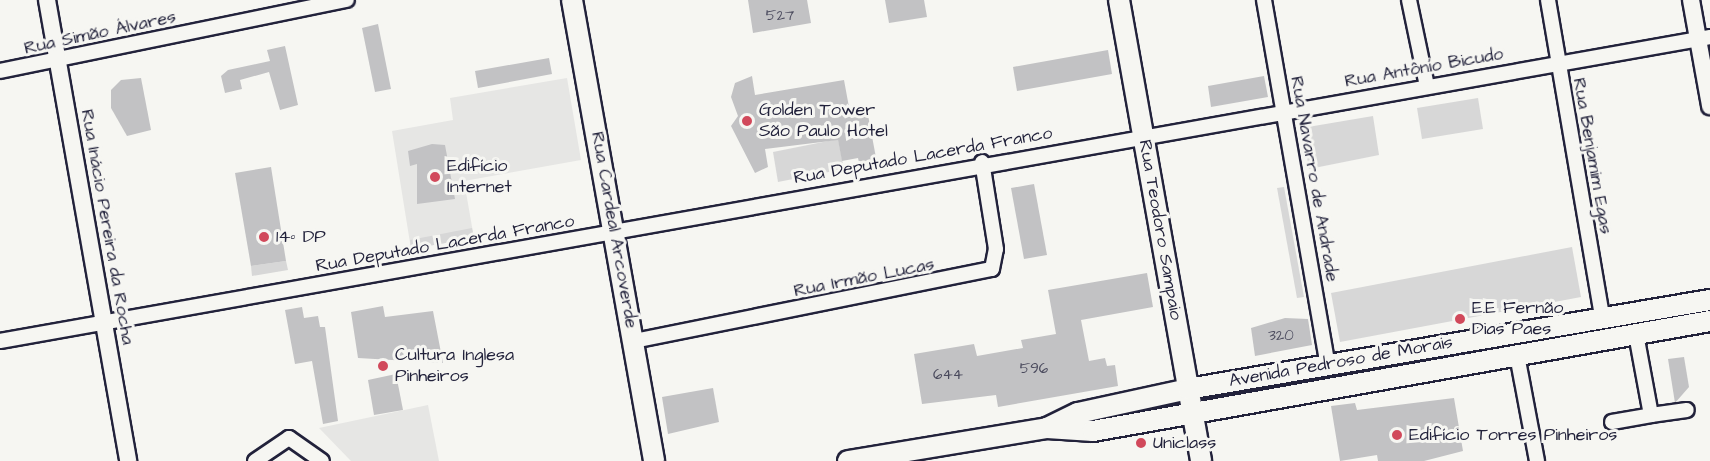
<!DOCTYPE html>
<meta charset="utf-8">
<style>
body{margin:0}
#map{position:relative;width:1710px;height:461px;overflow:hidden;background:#f6f6f2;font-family:"Architects Daughter",sans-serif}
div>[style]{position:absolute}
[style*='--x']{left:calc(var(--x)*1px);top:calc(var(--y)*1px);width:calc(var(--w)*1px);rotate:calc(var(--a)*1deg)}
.built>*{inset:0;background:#e6e6e4}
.green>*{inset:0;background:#d7d7d7}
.building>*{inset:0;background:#c2c2c4}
.roads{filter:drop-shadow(2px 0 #22223b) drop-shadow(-2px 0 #22223b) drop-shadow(0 2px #22223b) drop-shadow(0 -2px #22223b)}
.minor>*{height:14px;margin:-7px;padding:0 7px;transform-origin:7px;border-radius:7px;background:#f6f6f2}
.tertiary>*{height:16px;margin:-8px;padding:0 8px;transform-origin:8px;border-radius:8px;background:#f6f6f2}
.secondary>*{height:20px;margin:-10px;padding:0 10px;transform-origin:10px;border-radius:10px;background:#f6f6f2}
.dots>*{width:16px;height:16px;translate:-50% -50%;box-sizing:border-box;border:3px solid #f6f6f2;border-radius:50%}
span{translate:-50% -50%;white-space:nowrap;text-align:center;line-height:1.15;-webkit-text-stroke:6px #f6f6f2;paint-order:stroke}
.number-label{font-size:15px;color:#4a4a5d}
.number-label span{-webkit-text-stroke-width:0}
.street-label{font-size:18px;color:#22223b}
.poi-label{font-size:18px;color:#22223b}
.left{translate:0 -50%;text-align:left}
</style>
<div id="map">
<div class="built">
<i style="clip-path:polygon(567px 78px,581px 160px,464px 181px,474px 238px,411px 249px,392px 131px,453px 120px,450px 98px)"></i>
<i style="clip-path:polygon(428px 405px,439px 461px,351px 461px,319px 428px)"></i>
</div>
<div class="green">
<i style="clip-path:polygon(1478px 98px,1483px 129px,1422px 139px,1417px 108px)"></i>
<i style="clip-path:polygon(1373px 116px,1379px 155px,1309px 169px,1302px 128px)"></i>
<i style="clip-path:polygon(838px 139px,844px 169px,778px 182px,773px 152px)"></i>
<i style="clip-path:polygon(1284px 187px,1304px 297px,1297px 298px,1277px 188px)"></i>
<i style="clip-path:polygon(472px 228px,474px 238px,411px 249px,410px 240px)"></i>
<i style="clip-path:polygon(1572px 247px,1581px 297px,1340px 342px,1331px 293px)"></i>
<i style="clip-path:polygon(286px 261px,288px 270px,252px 276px,251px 266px)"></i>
<i style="clip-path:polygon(1710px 308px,1710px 314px,1231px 397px,1230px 391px)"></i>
</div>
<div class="building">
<i style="clip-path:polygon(748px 0,807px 0,811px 23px,753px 33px)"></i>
<i style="clip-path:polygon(885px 0,924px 0,927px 17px,889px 23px)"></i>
<i style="clip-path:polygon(378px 24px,391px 89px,375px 92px,362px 28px)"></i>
<i style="clip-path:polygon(285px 46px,298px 105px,280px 110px,269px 72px,240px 80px,242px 89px,225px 93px,221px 76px,228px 70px,270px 61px,267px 50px)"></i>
<i style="clip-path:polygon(1108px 50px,1112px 74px,1017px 91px,1013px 67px)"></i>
<i style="clip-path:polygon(549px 58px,552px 74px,478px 88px,475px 71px)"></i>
<i style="clip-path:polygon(752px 76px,755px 95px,844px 80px,851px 118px,868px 115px,877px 163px,860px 167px,858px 158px,842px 161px,838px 140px,765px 149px,768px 167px,755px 173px,731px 126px,738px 116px,731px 97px,735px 83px)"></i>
<i style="clip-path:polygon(1264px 76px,1268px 97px,1211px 107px,1208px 86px)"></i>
<i style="clip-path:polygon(141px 78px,151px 130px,127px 136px,111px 108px,111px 90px,121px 80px)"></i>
<i style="clip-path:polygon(432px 144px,445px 145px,455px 199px,417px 204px,417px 164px,410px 166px,408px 151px)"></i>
<i style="clip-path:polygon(271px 167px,286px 261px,251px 266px,235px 173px)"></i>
<i style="clip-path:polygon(1034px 184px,1047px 255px,1024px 259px,1011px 188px)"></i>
<i style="clip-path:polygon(1147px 273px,1153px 307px,1081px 320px,1089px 361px,1105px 358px,1107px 366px,1115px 365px,1118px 386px,998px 407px,996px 395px,922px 404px,914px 354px,974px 344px,977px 356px,1023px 348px,1021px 340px,1056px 334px,1048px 290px)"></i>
<i style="clip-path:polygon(383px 306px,385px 317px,433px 311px,443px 363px,358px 358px,351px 312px)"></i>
<i style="clip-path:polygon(302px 307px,304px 318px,318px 316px,320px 327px,325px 327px,338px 421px,323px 424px,312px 361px,295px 364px,285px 310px)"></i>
<i style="clip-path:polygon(1285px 318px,1308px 319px,1312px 345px,1255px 356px,1251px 328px)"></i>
<i style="clip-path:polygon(1684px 357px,1689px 387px,1675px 403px,1668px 359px)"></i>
<i style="clip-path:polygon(396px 374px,403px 410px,374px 415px,368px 380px)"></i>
<i style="clip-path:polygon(713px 388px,719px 422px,668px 434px,662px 397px)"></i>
<i style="clip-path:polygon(1454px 398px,1463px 451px,1424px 461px,1378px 461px,1377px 455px,1340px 461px,1331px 406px,1355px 403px,1357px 410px)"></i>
</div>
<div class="roads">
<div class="minor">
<i style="--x:1264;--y:0;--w:371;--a:80.1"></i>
<i style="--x:1409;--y:0;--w:88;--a:78.2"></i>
<i style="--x:1548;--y:0;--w:322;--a:80.3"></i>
<i style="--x:0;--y:71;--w:354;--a:-11.6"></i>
<i style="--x:0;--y:341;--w:1737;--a:-10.08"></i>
<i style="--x:634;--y:341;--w:365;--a:-11.4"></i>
<i style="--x:992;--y:269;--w:20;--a:-79"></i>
<i style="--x:996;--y:249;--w:88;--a:-99.1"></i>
<i style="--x:1517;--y:355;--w:108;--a:79.3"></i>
<i style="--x:1651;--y:415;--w:36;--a:-8"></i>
<i style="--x:1612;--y:422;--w:40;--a:-10"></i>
<i style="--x:1651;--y:415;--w:82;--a:-100.5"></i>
<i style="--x:255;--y:461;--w:41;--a:-34.1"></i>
<i style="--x:289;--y:438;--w:40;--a:34.9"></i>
</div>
<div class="tertiary">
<i style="--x:47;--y:0;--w:468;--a:80"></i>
<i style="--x:1691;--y:0;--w:108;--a:79.8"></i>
</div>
<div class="secondary">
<i style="--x:572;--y:0;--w:468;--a:79.9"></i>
<i style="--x:1119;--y:0;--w:468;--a:79.9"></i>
<i style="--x:1047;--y:428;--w:34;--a:-26"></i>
<i style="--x:1078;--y:413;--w:113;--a:-12.3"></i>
<i style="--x:1188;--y:389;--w:530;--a:-9.68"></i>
<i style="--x:848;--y:461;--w:202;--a:-9.4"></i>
<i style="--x:1047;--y:428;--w:46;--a:3.7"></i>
<i style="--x:1093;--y:431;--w:627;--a:-10.11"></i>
</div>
</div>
<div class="dots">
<i style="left:747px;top:121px;background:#d1495b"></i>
<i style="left:435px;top:177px;background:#d1495b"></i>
<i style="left:264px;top:237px;background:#d1495b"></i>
<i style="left:1460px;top:319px;background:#d1495b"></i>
<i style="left:383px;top:366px;background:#d1495b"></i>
<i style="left:1397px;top:435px;background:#d1495b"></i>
<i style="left:1141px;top:443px;background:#d1495b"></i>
</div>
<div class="number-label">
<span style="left:780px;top:16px">527</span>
<span style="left:1281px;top:336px">320</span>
<span style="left:1034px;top:369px">596</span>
<span style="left:948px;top:375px">644</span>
</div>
<div class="street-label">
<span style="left:100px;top:33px;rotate:-12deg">Rua Simão Álvares</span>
<span style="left:1424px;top:68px;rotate:-10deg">Rua Antônio Bicudo</span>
<span style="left:923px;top:156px;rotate:-10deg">Rua Deputado Lacerda Franco</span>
<span style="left:1592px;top:156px;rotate:80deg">Rua Benjamim Egas</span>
<span style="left:1314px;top:179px;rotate:80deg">Rua Navarro de Andrade</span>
<span style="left:107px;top:227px;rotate:80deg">Rua Inácio Pereira da Rocha</span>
<span style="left:614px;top:230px;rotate:80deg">Rua Cardeal Arcoverde</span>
<span style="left:1160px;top:230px;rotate:80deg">Rua Teodoro Sampaio</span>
<span style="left:445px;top:244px;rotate:-10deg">Rua Deputado Lacerda Franco</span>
<span style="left:864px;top:278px;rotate:-11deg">Rua Irmão Lucas</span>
<span style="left:1341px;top:362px;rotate:-10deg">Avenida Pedroso de Morais</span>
</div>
<div class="poi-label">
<span class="left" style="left:759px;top:121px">Golden Tower<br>São Paulo Hotel</span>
<span class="left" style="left:447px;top:177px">Edifício<br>Internet</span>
<span class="left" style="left:276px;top:237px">14º DP</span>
<span class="left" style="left:1472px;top:319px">E.E Fernão<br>Dias Paes</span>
<span class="left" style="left:395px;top:366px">Cultura Inglesa<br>Pinheiros</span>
<span class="left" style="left:1409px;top:435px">Edifício Torres Pinheiros</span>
<span class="left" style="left:1153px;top:443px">Uniclass</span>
</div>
</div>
